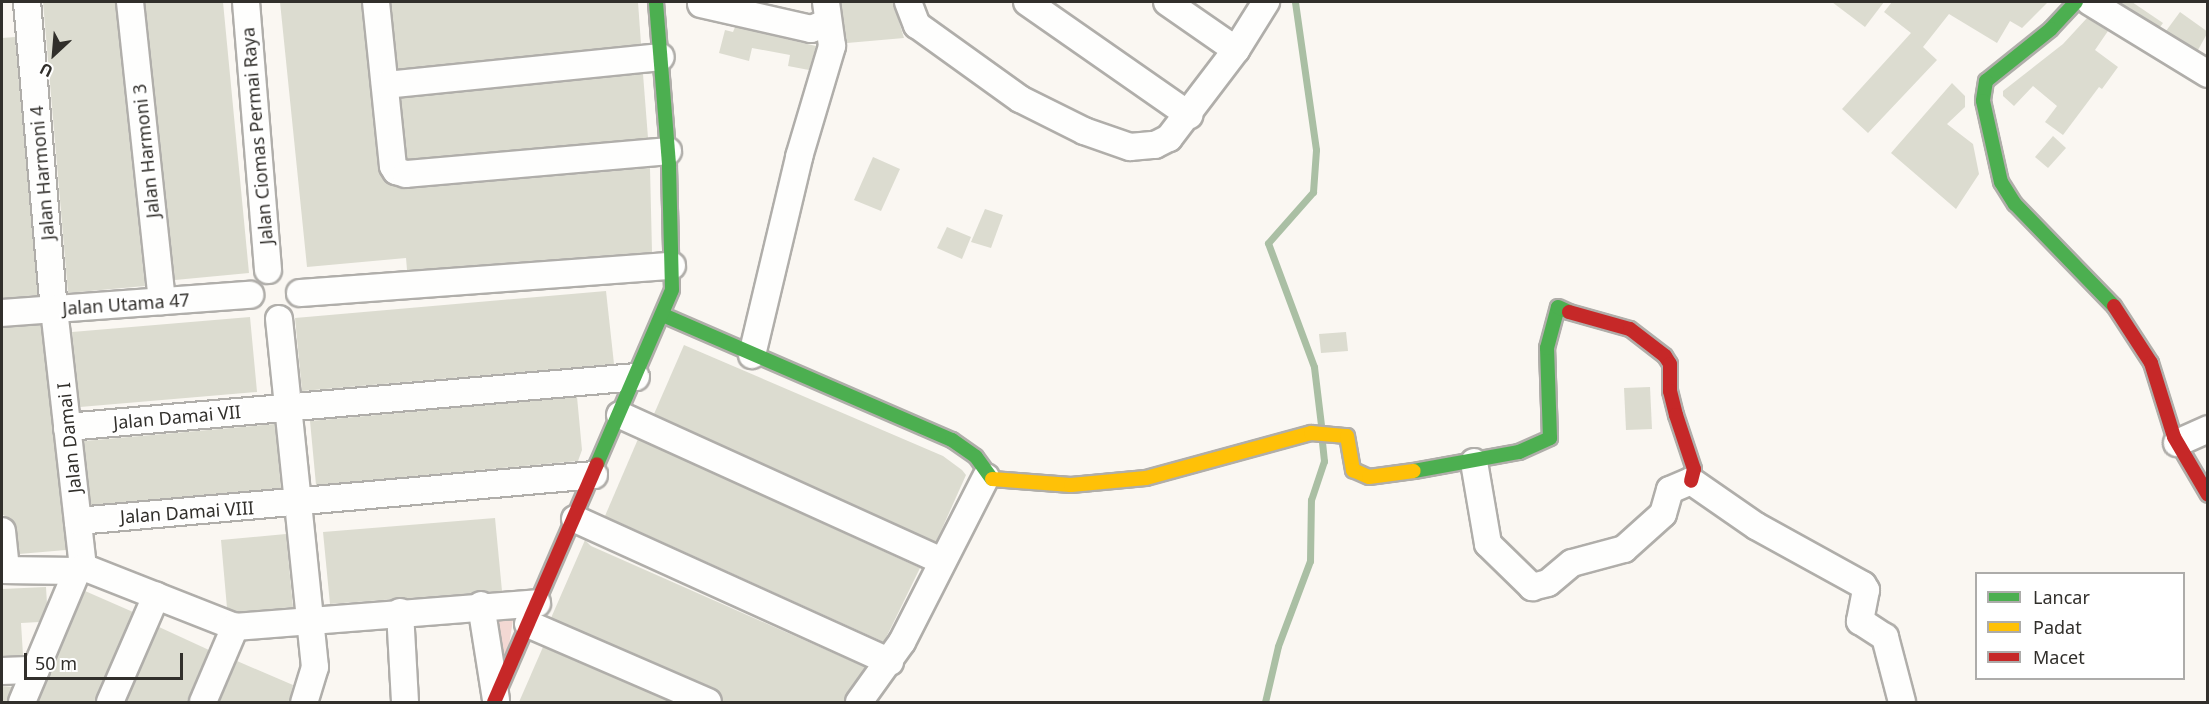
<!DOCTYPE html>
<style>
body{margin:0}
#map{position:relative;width:2209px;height:704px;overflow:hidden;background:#faf7f2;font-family:"Noto Sans",sans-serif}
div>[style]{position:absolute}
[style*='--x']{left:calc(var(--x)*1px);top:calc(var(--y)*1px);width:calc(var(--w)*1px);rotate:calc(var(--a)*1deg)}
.green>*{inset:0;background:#f3d8d3}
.stream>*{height:7px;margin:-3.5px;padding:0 3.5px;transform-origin:3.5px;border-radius:3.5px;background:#aabfa4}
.building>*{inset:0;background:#dcdcd0}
.roads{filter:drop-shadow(2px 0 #b0aeaa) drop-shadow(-2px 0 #b0aeaa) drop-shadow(0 2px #b0aeaa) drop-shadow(0 -2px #b0aeaa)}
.street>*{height:26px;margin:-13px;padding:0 13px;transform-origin:13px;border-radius:13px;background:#fefefd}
.fast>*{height:14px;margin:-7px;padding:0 7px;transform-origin:7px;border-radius:7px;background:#4caf50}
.slow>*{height:14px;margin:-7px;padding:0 7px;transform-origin:7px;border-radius:7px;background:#ffc107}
.jam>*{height:14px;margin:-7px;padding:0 7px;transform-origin:7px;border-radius:7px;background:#c62828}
span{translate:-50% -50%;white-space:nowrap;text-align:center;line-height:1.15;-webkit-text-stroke:5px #fff;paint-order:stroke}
.street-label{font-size:18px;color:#312f2b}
.frame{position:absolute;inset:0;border:3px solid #312f2b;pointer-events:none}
.legend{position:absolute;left:1975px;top:572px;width:210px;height:108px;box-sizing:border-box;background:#fff;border:2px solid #adacaa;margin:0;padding:8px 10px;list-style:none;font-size:18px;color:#312f2b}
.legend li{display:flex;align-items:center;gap:12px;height:30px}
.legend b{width:30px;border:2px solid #adacaa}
.north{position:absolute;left:24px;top:24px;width:60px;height:60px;-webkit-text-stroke:4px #fff;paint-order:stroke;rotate:206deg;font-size:16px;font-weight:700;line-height:24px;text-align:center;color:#312f2b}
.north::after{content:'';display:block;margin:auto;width:21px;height:27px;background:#312f2b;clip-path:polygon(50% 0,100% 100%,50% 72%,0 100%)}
.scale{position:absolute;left:24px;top:653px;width:159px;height:27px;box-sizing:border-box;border:3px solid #312f2b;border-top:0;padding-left:8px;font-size:18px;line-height:21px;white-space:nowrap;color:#312f2b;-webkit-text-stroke:4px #fff;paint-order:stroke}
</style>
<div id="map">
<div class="green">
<i style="clip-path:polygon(514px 613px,506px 665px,489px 615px)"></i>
</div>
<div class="stream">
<i style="--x:1295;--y:2;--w:149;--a:81.9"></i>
<i style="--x:1316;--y:150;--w:42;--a:94.1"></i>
<i style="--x:1313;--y:192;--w:68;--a:131.4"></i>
<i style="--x:1268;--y:243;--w:132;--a:69.6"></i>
<i style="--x:1314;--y:367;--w:58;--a:83.1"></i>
<i style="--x:1265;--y:702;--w:57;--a:-76.9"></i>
<i style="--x:1278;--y:646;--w:91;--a:-69.4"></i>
<i style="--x:1310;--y:561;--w:61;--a:-89.1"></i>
<i style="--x:1311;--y:500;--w:41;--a:-71.6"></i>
<i style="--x:1324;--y:461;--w:19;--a:-96"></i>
</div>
<div class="building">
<i style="clip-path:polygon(43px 2px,115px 2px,145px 286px,68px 293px)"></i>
<i style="clip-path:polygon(145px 2px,223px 2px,249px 273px,175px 280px)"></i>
<i style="clip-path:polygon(280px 2px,361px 2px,378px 168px,391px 185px,407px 189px,650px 168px,652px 252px,407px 270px,406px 258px,307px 267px)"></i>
<i style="clip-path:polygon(409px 2px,638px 2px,641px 44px,398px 69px,391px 3px)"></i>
<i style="clip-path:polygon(841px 2px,893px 2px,904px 38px,847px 43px)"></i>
<i style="clip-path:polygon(1832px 2px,1884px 2px,1865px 27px)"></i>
<i style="clip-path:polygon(1892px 2px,2048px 2px,2022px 28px,2010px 21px,1997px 43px,1949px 14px,1923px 47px,1937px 60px,1868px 133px,1842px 109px,1911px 33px,1884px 12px)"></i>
<i style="clip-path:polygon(2118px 2px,2132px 2px,2163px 23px,2160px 27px)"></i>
<i style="clip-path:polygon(2180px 12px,2208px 32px,2198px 50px,2166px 31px)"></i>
<i style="clip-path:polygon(2087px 18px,2108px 31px,2095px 50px,2118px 67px,2102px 89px,2099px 87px,2063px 135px,2045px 122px,2057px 106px,2033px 86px,2014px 106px,2003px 96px,2003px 91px,2063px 44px)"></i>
<i style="clip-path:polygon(735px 27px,816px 46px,809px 70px,788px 66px,790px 55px,752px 48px,749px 61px,719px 53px,725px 30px,733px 32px)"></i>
<i style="clip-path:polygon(15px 37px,38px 295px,2px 298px,2px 38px)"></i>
<i style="clip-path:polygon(643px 74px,648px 138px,407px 159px,401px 98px)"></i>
<i style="clip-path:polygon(1952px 83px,1965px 96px,1965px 107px,1947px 124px,1973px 144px,1979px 174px,1956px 209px,1891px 153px)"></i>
<i style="clip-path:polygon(2053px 136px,2066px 148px,2048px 168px,2035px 157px)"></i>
<i style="clip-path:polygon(873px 157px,900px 169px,881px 211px,854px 200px)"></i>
<i style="clip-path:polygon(985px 209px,1003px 215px,991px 248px,971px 242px)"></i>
<i style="clip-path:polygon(947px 227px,971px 237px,962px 259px,937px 248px)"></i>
<i style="clip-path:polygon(606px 291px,614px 364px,302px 391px,295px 318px)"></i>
<i style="clip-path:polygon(250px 317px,257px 392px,80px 407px,72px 332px)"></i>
<i style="clip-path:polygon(41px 325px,66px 550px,19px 554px,14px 523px,2px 514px,2px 328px)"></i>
<i style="clip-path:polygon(1346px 332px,1348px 351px,1321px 353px,1319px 334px)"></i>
<i style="clip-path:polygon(684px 345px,943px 456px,962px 470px,966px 475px,936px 542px,654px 414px)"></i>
<i style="clip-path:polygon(1650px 387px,1652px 429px,1626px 430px,1624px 388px)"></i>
<i style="clip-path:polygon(577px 397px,582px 450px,578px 461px,316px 485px,310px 421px)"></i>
<i style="clip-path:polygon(275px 424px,281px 488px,91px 505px,84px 441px)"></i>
<i style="clip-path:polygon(638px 439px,920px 568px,884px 642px,605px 516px)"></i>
<i style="clip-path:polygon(495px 518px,502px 591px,330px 604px,323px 532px)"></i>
<i style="clip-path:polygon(286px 534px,293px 607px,237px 612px,227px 608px,221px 540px)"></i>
<i style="clip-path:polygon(585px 540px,591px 546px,865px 667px,844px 702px,723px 702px,714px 688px,551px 618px)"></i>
<i style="clip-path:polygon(46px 587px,47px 604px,39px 622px,21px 623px,23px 655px,2px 656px,2px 589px)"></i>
<i style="clip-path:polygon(85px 591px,133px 612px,95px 702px,38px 702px)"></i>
<i style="clip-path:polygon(159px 627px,209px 650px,188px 702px,126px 702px)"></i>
<i style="clip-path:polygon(543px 647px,671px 702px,519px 702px)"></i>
<i style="clip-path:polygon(237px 661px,293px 685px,289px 702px,219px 702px)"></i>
<i style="clip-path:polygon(2px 686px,12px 687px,7px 702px,2px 702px)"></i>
</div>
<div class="roads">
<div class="street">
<i style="--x:27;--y:2;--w:308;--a:85"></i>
<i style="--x:54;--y:309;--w:260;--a:83.6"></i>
<i style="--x:130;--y:2;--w:301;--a:83.9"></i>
<i style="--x:246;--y:2;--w:269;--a:85.3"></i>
<i style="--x:376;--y:2;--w:165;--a:84.1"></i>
<i style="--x:393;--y:166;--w:6;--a:59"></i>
<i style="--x:396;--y:171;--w:10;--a:17"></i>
<i style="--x:406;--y:174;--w:263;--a:-5"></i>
<i style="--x:908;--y:2;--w:25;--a:69"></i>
<i style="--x:917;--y:25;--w:127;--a:35.7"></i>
<i style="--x:1020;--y:99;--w:72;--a:26.6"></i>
<i style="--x:1084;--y:131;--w:49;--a:19.2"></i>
<i style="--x:1130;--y:147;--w:25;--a:-5"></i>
<i style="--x:1155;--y:145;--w:16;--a:-27"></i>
<i style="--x:1169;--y:138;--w:111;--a:-52.7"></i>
<i style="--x:1236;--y:50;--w:84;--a:-145.2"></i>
<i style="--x:1027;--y:2;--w:198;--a:34.9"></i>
<i style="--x:2090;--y:2;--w:138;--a:31.4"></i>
<i style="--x:701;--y:4;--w:113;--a:12.8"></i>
<i style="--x:811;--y:29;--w:16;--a:-22"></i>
<i style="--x:1236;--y:50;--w:57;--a:-58"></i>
<i style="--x:385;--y:85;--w:277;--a:-5.8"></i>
<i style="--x:300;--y:293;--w:373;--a:-4.2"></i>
<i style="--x:2;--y:313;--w:249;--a:-4.2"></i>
<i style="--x:279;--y:319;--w:350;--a:84.1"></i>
<i style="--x:315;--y:667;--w:37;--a:107"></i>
<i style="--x:752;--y:355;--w:204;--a:-76.6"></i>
<i style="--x:799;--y:157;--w:116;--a:-73.4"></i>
<i style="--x:832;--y:46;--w:44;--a:-97.8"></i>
<i style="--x:620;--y:415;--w:354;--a:24.4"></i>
<i style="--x:67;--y:427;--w:571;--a:-5.02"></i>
<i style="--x:2177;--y:443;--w:34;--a:-24"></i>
<i style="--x:1474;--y:462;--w:83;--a:80.3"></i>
<i style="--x:1488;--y:544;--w:62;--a:44.3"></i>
<i style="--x:1532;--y:587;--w:16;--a:-14"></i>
<i style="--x:1548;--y:583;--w:31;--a:-40"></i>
<i style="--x:1572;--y:563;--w:54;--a:-15.1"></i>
<i style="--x:1624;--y:549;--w:52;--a:-41.9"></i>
<i style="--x:1663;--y:514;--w:25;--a:-74"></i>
<i style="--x:1670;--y:490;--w:23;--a:-23"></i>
<i style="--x:1691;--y:481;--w:79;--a:34.7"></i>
<i style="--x:1756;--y:526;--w:122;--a:28.9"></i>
<i style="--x:1863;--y:585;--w:6;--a:59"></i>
<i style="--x:1866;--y:590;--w:32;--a:101"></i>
<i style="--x:1860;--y:621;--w:30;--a:33"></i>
<i style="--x:1885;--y:637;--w:67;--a:75.3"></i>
<i style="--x:575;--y:519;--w:346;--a:24.4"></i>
<i style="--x:78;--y:521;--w:518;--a:-5.09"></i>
<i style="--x:2;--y:531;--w:39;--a:84"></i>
<i style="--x:2;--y:570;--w:75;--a:0.8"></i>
<i style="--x:77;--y:571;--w:7;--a:-34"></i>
<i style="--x:83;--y:567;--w:163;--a:21.5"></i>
<i style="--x:235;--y:627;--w:303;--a:-4.5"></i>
<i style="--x:481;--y:605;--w:96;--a:81"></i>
<i style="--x:400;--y:612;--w:90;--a:86.8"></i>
<i style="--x:528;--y:624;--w:196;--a:23.4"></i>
<i style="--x:2;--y:671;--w:34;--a:-2"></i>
<i style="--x:22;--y:702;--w:142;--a:-67.2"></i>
<i style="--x:110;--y:702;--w:116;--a:-66.5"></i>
<i style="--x:203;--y:702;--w:82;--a:-66.9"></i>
<i style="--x:859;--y:702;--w:74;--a:-54.4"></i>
<i style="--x:902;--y:642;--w:185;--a:-63"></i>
</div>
<div class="fast">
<i style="--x:2076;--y:2;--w:37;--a:133"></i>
<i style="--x:2051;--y:29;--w:83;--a:141.3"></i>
<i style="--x:1986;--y:81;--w:20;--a:99"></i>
<i style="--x:1983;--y:101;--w:83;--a:77.5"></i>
<i style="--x:2001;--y:182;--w:26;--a:58"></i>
<i style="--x:2015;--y:204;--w:142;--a:45.9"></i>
<i style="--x:663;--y:315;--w:315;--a:23.4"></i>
<i style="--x:952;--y:440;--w:29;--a:35"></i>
<i style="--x:976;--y:457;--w:27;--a:54"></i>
<i style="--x:597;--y:464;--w:189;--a:-66.7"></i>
<i style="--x:672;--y:290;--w:126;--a:-91.4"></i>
<i style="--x:669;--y:164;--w:163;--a:-94.6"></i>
<i style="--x:1414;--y:471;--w:107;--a:-10.3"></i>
<i style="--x:1519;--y:452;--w:34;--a:-24"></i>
<i style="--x:1550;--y:438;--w:90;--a:-91.9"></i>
<i style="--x:1547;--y:348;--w:42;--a:-75"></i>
<i style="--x:1558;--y:307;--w:12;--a:24"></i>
</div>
<div class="slow">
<i style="--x:992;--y:479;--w:79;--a:4.3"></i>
<i style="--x:1071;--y:485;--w:75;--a:-5.3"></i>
<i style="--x:1146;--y:478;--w:171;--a:-15.3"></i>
<i style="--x:1311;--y:433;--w:36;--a:5"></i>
<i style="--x:1347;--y:436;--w:35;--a:80"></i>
<i style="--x:1353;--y:470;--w:17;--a:24"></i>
<i style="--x:1369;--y:477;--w:45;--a:-7.6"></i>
</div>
<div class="jam">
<i style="--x:2114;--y:306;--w:68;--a:57"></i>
<i style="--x:2151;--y:363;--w:77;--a:72.7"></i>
<i style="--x:2174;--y:437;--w:67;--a:59.6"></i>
<i style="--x:1569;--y:312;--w:63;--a:15.6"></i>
<i style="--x:1630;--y:329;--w:44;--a:37.6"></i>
<i style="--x:1665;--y:356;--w:9;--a:58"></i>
<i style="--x:1670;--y:364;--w:27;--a:90"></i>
<i style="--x:1670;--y:391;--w:25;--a:76"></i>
<i style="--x:1676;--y:415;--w:57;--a:71.6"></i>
<i style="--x:1694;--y:469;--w:12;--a:104"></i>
<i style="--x:494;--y:702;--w:259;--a:-66.6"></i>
</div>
</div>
<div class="street-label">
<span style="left:257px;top:136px;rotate:-95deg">Jalan Ciomas Permai Raya</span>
<span style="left:146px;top:151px;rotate:-96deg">Jalan Harmoni 3</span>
<span style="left:42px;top:173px;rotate:-95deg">Jalan Harmoni 4</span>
<span style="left:126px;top:304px;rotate:-4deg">Jalan Utama 47</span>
<span style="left:177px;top:417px;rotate:-5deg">Jalan Damai VII</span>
<span style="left:69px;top:438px;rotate:-96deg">Jalan Damai I</span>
<span style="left:187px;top:512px;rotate:-4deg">Jalan Damai VIII</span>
</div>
<div class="frame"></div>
<ul class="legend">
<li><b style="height:8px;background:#4caf50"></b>Lancar</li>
<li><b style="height:8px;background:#ffc107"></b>Padat</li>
<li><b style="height:8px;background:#c62828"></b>Macet</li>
</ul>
<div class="north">U</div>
<div class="scale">50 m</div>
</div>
